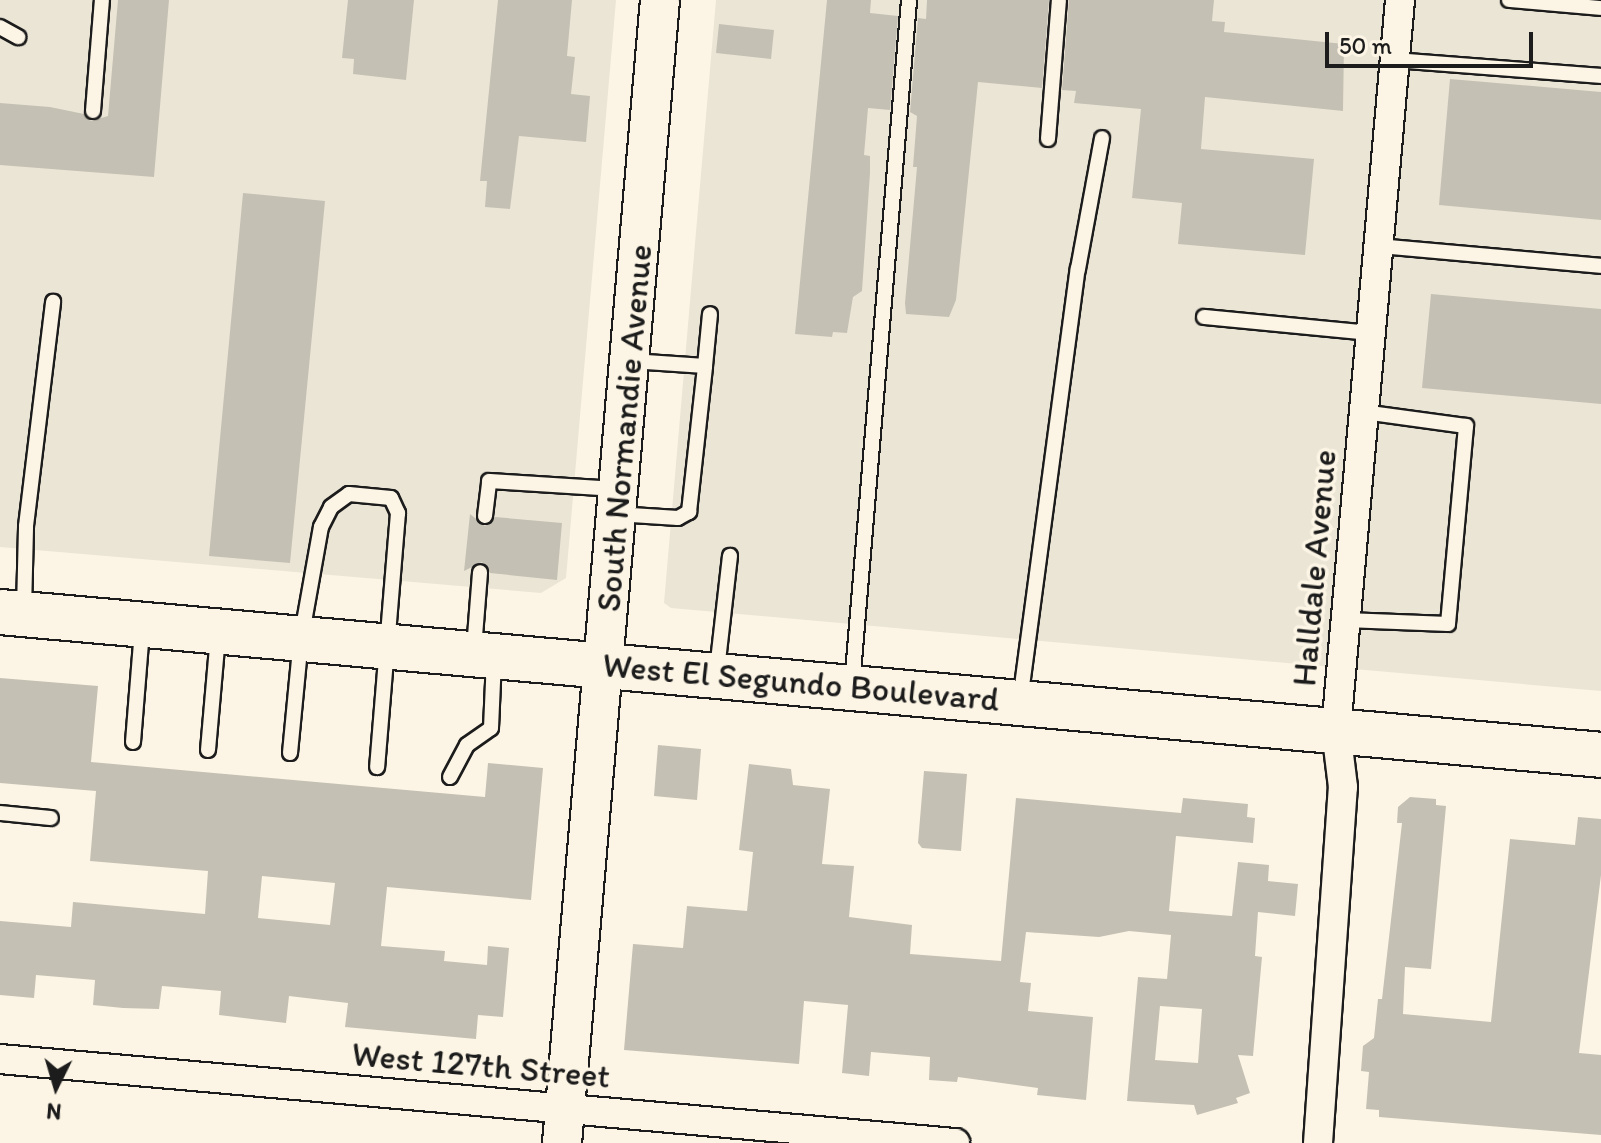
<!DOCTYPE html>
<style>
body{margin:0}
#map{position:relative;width:1601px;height:1143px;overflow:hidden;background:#fcf5e5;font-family:Itim,sans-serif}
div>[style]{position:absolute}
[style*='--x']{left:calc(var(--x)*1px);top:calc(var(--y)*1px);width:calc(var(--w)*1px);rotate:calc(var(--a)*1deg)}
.built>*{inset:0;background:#ebe5d6}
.building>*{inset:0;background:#c4c0b3}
.roads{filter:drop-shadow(2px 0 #1c1c1c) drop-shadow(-2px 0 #1c1c1c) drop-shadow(0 2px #1c1c1c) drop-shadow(0 -2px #1c1c1c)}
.lane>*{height:14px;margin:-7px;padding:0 7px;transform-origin:7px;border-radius:7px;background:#fcf5e5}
.street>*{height:28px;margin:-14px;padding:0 14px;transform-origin:14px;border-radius:14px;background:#fcf5e5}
.secondary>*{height:38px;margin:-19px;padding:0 19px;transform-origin:19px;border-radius:19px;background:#fcf5e5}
.primary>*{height:44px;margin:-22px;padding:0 22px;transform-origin:22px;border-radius:22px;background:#fcf5e5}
span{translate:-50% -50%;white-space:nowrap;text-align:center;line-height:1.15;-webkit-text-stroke:7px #fcf5e5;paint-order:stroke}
.street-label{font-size:34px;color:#1c1c1c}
.north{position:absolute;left:16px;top:1047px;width:80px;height:80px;-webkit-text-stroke:6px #fcf5e5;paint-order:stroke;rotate:185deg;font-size:22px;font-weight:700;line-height:32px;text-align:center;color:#1c1c1c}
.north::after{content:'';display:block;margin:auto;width:28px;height:36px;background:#1c1c1c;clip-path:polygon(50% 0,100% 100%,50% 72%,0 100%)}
.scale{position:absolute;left:1325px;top:32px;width:208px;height:36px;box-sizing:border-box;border:4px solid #1c1c1c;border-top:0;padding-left:10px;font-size:24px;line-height:28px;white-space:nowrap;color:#1c1c1c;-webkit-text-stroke:6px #fcf5e5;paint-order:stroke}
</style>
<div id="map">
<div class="built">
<i style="clip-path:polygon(0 0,616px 0,566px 578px,541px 593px,0 547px)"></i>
<i style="clip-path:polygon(716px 0,1601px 0,1601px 691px,671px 608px,664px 603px)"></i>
</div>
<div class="building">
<i style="clip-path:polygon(118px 0,169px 0,154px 177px,0 165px,0 103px,50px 107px,84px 114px,91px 121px,108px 116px)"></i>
<i style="clip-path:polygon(348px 0,414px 0,406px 80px,353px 74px,354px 59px,342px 58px)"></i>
<i style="clip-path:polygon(498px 0,572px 0,567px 56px,575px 57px,571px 94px,590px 96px,586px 142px,519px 136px,510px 209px,485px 207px,487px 181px,480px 181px)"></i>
<i style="clip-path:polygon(827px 0,871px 0,870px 13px,898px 16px,890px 110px,868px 108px,864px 155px,870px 156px,870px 173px,862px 291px,853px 297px,847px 333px,833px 332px,832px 337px,795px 334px)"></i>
<i style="clip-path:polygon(927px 0,1049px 0,1042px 88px,978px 82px,956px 300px,949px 317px,906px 314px,905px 303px,917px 167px,913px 167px,917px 116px,910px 112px,918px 18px,926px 19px)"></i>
<i style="clip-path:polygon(1069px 0,1214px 0,1212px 21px,1225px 22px,1224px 32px,1344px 44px,1343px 111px,1205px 97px,1201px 149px,1314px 159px,1305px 255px,1178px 244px,1182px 203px,1132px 198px,1141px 109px,1074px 103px,1076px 91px,1062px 90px)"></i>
<i style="clip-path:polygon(719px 24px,774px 30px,771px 59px,716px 53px)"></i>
<i style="clip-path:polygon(1450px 79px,1601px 92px,1601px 220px,1439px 205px)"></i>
<i style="clip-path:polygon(243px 193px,325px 201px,290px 563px,209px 556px)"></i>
<i style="clip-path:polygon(1431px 294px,1601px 309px,1601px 404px,1422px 388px)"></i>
<i style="clip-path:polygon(470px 514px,485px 526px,495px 517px,562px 523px,557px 580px,490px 573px,482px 562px,464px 571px)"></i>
<i style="clip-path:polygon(evenodd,0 678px,98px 686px,91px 762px,485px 797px,488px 763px,543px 768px,531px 900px,387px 887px,381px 946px,445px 951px,444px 961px,487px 965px,488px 946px,509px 948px,503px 1017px,478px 1015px,476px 1039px,345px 1027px,348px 1003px,289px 996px,286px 1023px,219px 1015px,221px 991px,162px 986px,159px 1009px,123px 1008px,93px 1005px,95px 980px,36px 975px,34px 998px,0 995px,0 921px,71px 927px,73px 902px,205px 914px,208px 871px,90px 861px,96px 791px,0 783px,0 678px,262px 876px,335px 883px,330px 925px,258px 918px,262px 876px)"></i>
<i style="clip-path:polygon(658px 745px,701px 749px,697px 800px,654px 796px)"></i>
<i style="clip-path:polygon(evenodd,749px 764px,791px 769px,793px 785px,830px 789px,822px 864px,854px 866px,849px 917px,912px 925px,910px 954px,1001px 961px,1016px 798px,1181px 813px,1183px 798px,1248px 804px,1247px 817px,1255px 818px,1253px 843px,1176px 836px,1169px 911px,1232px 916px,1238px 862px,1269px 865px,1268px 881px,1298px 884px,1295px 916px,1258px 912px,1255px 956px,1262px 957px,1253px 1056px,1238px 1055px,1250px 1093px,1236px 1098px,1238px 1103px,1197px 1115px,1194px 1105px,1127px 1101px,1138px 977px,1167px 979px,1171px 935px,1129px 931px,1099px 937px,1026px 932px,1020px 982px,1031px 983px,1028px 1011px,1093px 1017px,1086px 1100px,1037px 1095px,1038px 1088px,958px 1077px,957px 1082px,929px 1080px,930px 1057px,871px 1052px,869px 1076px,842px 1073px,848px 1005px,804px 1001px,799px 1064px,624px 1050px,633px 944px,683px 948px,687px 906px,747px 911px,753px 852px,739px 850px,749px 764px,1160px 1006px,1202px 1009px,1198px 1063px,1155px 1060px,1160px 1006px)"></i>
<i style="clip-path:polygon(924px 771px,967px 774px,961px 851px,922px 848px,918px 843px)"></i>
<i style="clip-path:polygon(1410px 797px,1436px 799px,1436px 805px,1446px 806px,1431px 969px,1405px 967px,1403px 1014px,1491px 1022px,1510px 839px,1575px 845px,1578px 817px,1601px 819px,1601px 875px,1579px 1053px,1601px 1055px,1601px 1135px,1379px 1117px,1379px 1110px,1366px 1109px,1369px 1072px,1361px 1071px,1363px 1046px,1374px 1038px,1378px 999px,1382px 999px,1402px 823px,1397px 823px,1398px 807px)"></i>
</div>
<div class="roads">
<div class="lane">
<i style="--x:1509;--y:0;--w:92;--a:5"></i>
<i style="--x:0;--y:27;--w:21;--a:29"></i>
<i style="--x:1395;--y:60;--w:207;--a:4.4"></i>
<i style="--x:93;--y:111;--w:111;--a:-85.4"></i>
<i style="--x:1048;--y:139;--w:139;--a:-85.5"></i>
<i style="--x:1379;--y:246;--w:223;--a:5.1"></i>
<i style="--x:1204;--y:317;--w:168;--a:5.5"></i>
<i style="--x:705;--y:366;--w:52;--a:-84.5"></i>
<i style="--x:616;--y:514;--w:62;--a:3.7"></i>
<i style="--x:678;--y:518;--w:13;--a:-29"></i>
<i style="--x:689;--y:512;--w:147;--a:-83.7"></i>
<i style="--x:705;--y:366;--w:74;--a:-176.1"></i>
<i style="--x:485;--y:516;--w:35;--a:-83"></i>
<i style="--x:489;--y:481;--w:128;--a:3.6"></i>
<i style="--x:24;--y:610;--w:84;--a:-88.6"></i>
<i style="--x:26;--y:526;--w:226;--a:-83.1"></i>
<i style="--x:1346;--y:620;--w:102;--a:2.2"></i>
<i style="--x:1448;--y:624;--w:199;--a:-84.8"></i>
<i style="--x:1466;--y:426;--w:103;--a:-172.2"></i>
<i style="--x:474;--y:649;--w:77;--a:-85.5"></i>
<i style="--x:717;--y:670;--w:115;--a:-83.5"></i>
<i style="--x:852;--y:685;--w:687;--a:-85.24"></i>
<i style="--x:1020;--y:701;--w:436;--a:-82.4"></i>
<i style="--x:1078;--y:269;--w:133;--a:-79.6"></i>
<i style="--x:133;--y:742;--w:112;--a:-85.4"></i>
<i style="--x:208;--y:750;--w:114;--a:-85"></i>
<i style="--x:290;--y:753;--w:115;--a:-84.5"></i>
<i style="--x:301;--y:639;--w:114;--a:-79.9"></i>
<i style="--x:321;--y:527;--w:22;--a:-63"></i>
<i style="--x:331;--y:507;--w:22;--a:-36"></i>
<i style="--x:349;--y:494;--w:42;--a:5.4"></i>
<i style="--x:391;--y:498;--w:17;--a:65"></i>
<i style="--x:398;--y:513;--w:255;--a:94.7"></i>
<i style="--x:450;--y:777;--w:36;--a:-62"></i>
<i style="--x:467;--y:745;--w:29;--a:-35"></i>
<i style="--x:491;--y:728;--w:68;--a:-87.5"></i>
<i style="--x:0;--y:813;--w:51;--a:5.6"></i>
</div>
<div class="street">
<i style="--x:0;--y:1059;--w:959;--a:5.03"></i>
<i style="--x:1318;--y:1143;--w:357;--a:-86"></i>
<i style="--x:1343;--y:787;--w:57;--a:-97"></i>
<i style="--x:1336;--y:730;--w:733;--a:-84.99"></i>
</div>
<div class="secondary">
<i style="--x:562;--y:1143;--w:1147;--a:-85.1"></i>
</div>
<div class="primary">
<i style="--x:0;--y:612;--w:1607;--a:5.1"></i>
</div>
</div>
<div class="street-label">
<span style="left:624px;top:428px;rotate:-85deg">South Normandie Avenue</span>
<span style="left:1314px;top:568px;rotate:-85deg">Halldale Avenue</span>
<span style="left:801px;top:682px;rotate:5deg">West El Segundo Boulevard</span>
<span style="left:481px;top:1065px;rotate:5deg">West 127th Street</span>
</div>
<div class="north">N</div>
<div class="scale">50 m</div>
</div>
